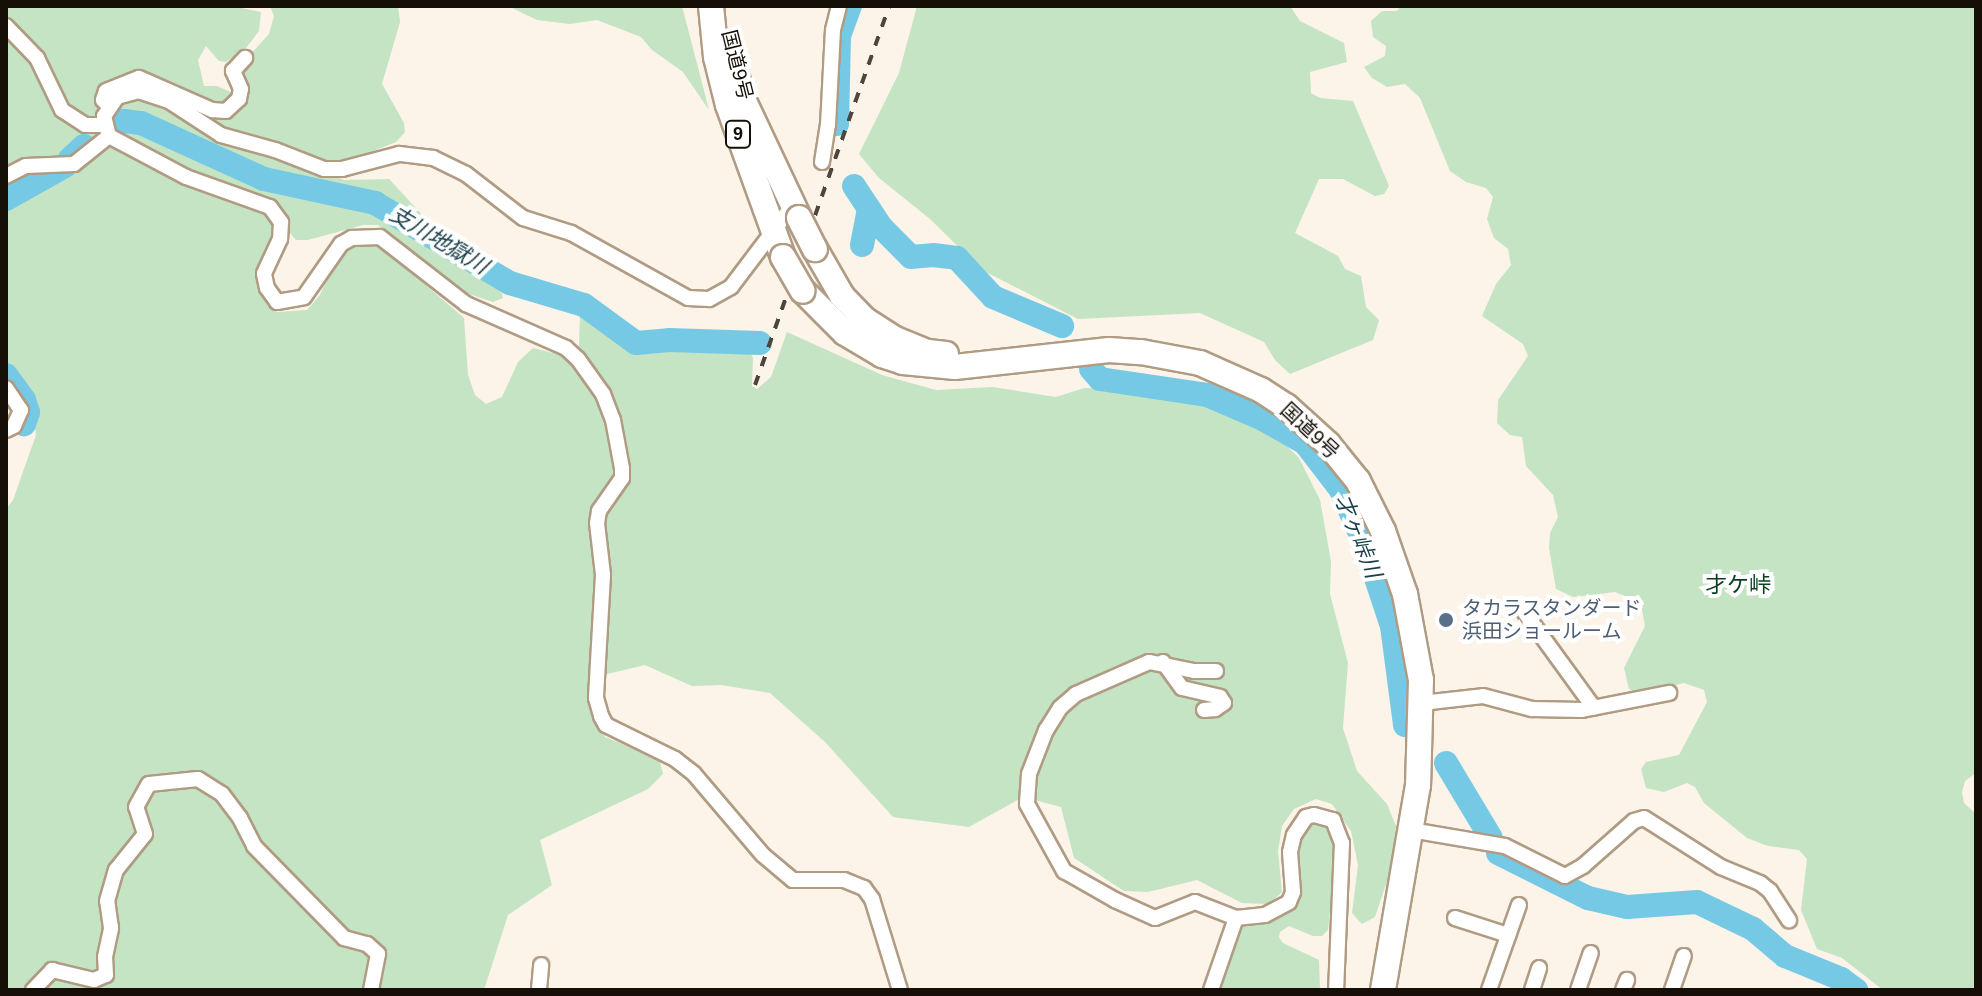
<!DOCTYPE html>
<meta charset="utf-8">
<style>
body{margin:0}
#map{position:relative;width:1982px;height:996px;overflow:hidden;background:#fcf3e9;font-family:Helvetica,"Noto Sans JP",sans-serif}
div>[style]{position:absolute}
[style*='--x']{left:calc(var(--x)*1px);top:calc(var(--y)*1px);width:calc(var(--w)*1px);rotate:calc(var(--a)*1deg)}
.green>*{inset:0;background:#c4e4c3}
.river>*{height:24px;margin:-12px;padding:0 12px;transform-origin:12px;border-radius:12px;background:#76c9e5}
.roads{filter:drop-shadow(2px 0 #b09b83) drop-shadow(-2px 0 #b09b83) drop-shadow(0 2px #b09b83) drop-shadow(0 -2px #b09b83)}
.minor>*{height:14px;margin:-7px;padding:0 7px;transform-origin:7px;border-radius:7px;background:#fff}
.trunk>*{height:24px;margin:-12px;padding:0 12px;transform-origin:12px;border-radius:12px;background:#fff}
.rail>*{height:4px;margin-top:-2px;transform-origin:0;background:repeating-linear-gradient(90deg,#4c453c 0 10px,transparent 0 20px)}
.bridges{filter:drop-shadow(2px 0 #b09b83) drop-shadow(-2px 0 #b09b83) drop-shadow(0 2px #b09b83) drop-shadow(0 -2px #b09b83)}
.trunk-bridge>*{height:24px;margin:-12px;padding:0 12px;transform-origin:12px;border-radius:12px;background:#fff}
.dots>*{width:22px;height:22px;translate:-50% -50%;box-sizing:border-box;border:4px solid #fff;border-radius:50%}
span{translate:-50% -50%;white-space:nowrap;text-align:center;line-height:1.15;-webkit-text-stroke:8px #fff;paint-order:stroke}
.shield-label span{padding:2px 6px;background:#fff;border:2px solid;border-radius:6px;-webkit-text-stroke-width:0}
.shield-label{font-size:18px;color:#160f07;font-weight:700}
.street-label{font-size:20px;color:#160f07}
.service-label{font-size:20px;color:#4e5e75}
.left{translate:0 -50%;text-align:left}
.water-label{font-size:22px;color:#1a404c;font-style:italic}
.neighbourhood-label{font-size:22px;color:#094120}
.frame{position:absolute;inset:0;border:8px solid #160f07;pointer-events:none}
</style>
<div id="map">
<div class="green">
<i style="clip-path:polygon(6px 6px,232px 6px,261px 12px,259px 31px,246px 48px,226px 62px,219px 61px,206px 46px,198px 60px,204px 86px,217px 86px,233px 93px,239px 67px,269px 34px,274px 16px,270px 6px,398px 6px,400px 22px,382px 84px,404px 123px,405px 132px,396px 142px,351px 160px,333px 175px,344px 180px,389px 179px,462px 258px,499px 283px,503px 298px,493px 302px,463px 292px,378px 225px,363px 225px,308px 240px,296px 240px,287px 230px,274px 240px,258px 270px,260px 289px,268px 306px,278px 312px,307px 310px,320px 295px,335px 261px,346px 248px,361px 243px,378px 244px,464px 318px,468px 375px,475px 395px,486px 404px,502px 397px,518px 362px,533px 348px,565px 356px,575px 351px,579px 345px,580px 314px,583px 309px,640px 349px,671px 343px,747px 346px,753px 358px,752px 386px,757px 389px,771px 377px,787px 332px,882px 375px,936px 390px,992px 387px,1056px 397px,1084px 388px,1123px 388px,1199px 400px,1278px 437px,1299px 458px,1320px 500px,1331px 561px,1330px 594px,1348px 663px,1343px 728px,1357px 771px,1387px 804px,1396px 826px,1391px 869px,1375px 917px,1362px 924px,1352px 913px,1358px 865px,1351px 831px,1332px 804px,1316px 799px,1294px 809px,1282px 826px,1278px 851px,1282px 892px,1269px 904px,1242px 903px,1197px 880px,1148px 892px,1124px 891px,1074px 858px,1061px 807px,1023px 797px,969px 827px,893px 817px,825px 742px,770px 693px,721px 685px,692px 686px,645px 665px,603px 675px,589px 691px,593px 711px,605px 737px,652px 756px,660px 762px,663px 774px,648px 789px,540px 840px,552px 885px,508px 915px,484px 990px,6px 990px,6px 509px,13px 500px,36px 435px,31px 397px,6px 365px)"></i>
<i style="clip-path:polygon(508px 6px,682px 6px,709px 110px,683px 72px,652px 50px,641px 37px,597px 20px,570px 24px,537px 20px)"></i>
<i style="clip-path:polygon(917px 6px,1290px 6px,1300px 21px,1344px 43px,1347px 62px,1310px 72px,1311px 93px,1320px 98px,1353px 101px,1389px 186px,1384px 194px,1375px 196px,1343px 179px,1319px 179px,1295px 233px,1338px 256px,1345px 269px,1361px 276px,1366px 307px,1379px 320px,1373px 340px,1290px 374px,1275px 360px,1264px 342px,1200px 313px,1078px 319px,982px 270px,930px 219px,879px 178px,859px 154px,899px 73px)"></i>
<i style="clip-path:polygon(1401px 6px,1976px 6px,1976px 773px,1965px 781px,1962px 792px,1964px 803px,1976px 814px,1976px 990px,1883px 990px,1842px 958px,1817px 949px,1801px 910px,1807px 859px,1799px 850px,1768px 846px,1747px 838px,1704px 803px,1695px 787px,1687px 783px,1664px 792px,1646px 788px,1641px 769px,1646px 762px,1679px 755px,1707px 702px,1704px 690px,1684px 683px,1639px 694px,1629px 689px,1624px 668px,1645px 626px,1642px 610px,1627px 597px,1615px 592px,1573px 597px,1556px 589px,1549px 548px,1550px 533px,1558px 517px,1553px 495px,1526px 466px,1522px 437px,1510px 435px,1497px 423px,1498px 400px,1528px 356px,1523px 344px,1482px 316px,1496px 284px,1511px 265px,1508px 249px,1494px 238px,1487px 219px,1493px 197px,1486px 188px,1466px 182px,1450px 171px,1420px 98px,1405px 84px,1387px 87px,1372px 78px,1364px 67px,1385px 56px,1386px 46px,1373px 37px,1371px 21px,1382px 11px,1397px 11px)"></i>
<i style="clip-path:polygon(1320px 820px,1332px 826px,1337px 845px,1328px 930px,1322px 936px,1313px 936px,1289px 926px,1280px 932px,1279px 937px,1283px 943px,1319px 960px,1320px 990px,1217px 990px,1233px 939px,1242px 926px,1290px 908px,1296px 848px,1308px 822px)"></i>
</div>
<div class="river">
<i style="--x:837;--y:124;--w:88;--a:-88.7"></i>
<i style="--x:839;--y:36;--w:32;--a:-70"></i>
<i style="--x:115;--y:125;--w:10;--a:-24"></i>
<i style="--x:124;--y:121;--w:17;--a:7"></i>
<i style="--x:141;--y:123;--w:135;--a:24.5"></i>
<i style="--x:264;--y:179;--w:114;--a:12.2"></i>
<i style="--x:375;--y:203;--w:157;--a:30.7"></i>
<i style="--x:510;--y:283;--w:77;--a:16.6"></i>
<i style="--x:584;--y:305;--w:64;--a:36.2"></i>
<i style="--x:636;--y:343;--w:33;--a:-5"></i>
<i style="--x:669;--y:340;--w:91;--a:1.9"></i>
<i style="--x:70;--y:159;--w:19;--a:-43"></i>
<i style="--x:854;--y:186;--w:49;--a:56.6"></i>
<i style="--x:881;--y:227;--w:42;--a:45"></i>
<i style="--x:911;--y:257;--w:22;--a:-5"></i>
<i style="--x:933;--y:255;--w:24;--a:7"></i>
<i style="--x:957;--y:258;--w:53;--a:47.3"></i>
<i style="--x:993;--y:297;--w:75;--a:22.8"></i>
<i style="--x:6;--y:199;--w:68;--a:-29.2"></i>
<i style="--x:862;--y:245;--w:36;--a:-79"></i>
<i style="--x:1091;--y:369;--w:13;--a:48"></i>
<i style="--x:1100;--y:379;--w:108;--a:8.5"></i>
<i style="--x:1207;--y:395;--w:61;--a:23.2"></i>
<i style="--x:1263;--y:419;--w:48;--a:29.7"></i>
<i style="--x:1305;--y:443;--w:59;--a:52.5"></i>
<i style="--x:1341;--y:490;--w:60;--a:66.4"></i>
<i style="--x:1365;--y:545;--w:85;--a:71.6"></i>
<i style="--x:1392;--y:626;--w:100;--a:82.5"></i>
<i style="--x:6;--y:375;--w:31;--a:54"></i>
<i style="--x:24;--y:400;--w:13;--a:72"></i>
<i style="--x:28;--y:412;--w:13;--a:108"></i>
<i style="--x:1446;--y:763;--w:87;--a:59"></i>
<i style="--x:1498;--y:853;--w:101;--a:26.6"></i>
<i style="--x:1588;--y:898;--w:40;--a:13"></i>
<i style="--x:1627;--y:907;--w:70;--a:-4.1"></i>
<i style="--x:1697;--y:902;--w:62;--a:25.7"></i>
<i style="--x:1753;--y:929;--w:42;--a:40.2"></i>
<i style="--x:1785;--y:956;--w:61;--a:22.3"></i>
<i style="--x:1841;--y:979;--w:19;--a:36"></i>
</div>
<div class="roads">
<div class="minor">
<i style="--x:6;--y:26;--w:45;--a:45.9"></i>
<i style="--x:37;--y:58;--w:58;--a:64.3"></i>
<i style="--x:62;--y:110;--w:27;--a:33"></i>
<i style="--x:85;--y:125;--w:19;--a:0"></i>
<i style="--x:108;--y:105;--w:7;--a:-135"></i>
<i style="--x:103;--y:100;--w:9;--a:-72"></i>
<i style="--x:106;--y:91;--w:35;--a:-22"></i>
<i style="--x:139;--y:78;--w:80;--a:23.7"></i>
<i style="--x:212;--y:110;--w:14;--a:4"></i>
<i style="--x:226;--y:111;--w:18;--a:-43"></i>
<i style="--x:239;--y:99;--w:10;--a:-79"></i>
<i style="--x:241;--y:89;--w:20;--a:-114"></i>
<i style="--x:233;--y:71;--w:18;--a:-47"></i>
<i style="--x:822;--y:162;--w:37;--a:-81"></i>
<i style="--x:828;--y:125;--w:95;--a:-87"></i>
<i style="--x:833;--y:30;--w:25;--a:-76"></i>
<i style="--x:6;--y:176;--w:22;--a:-27"></i>
<i style="--x:26;--y:166;--w:48;--a:-2.4"></i>
<i style="--x:74;--y:164;--w:45;--a:-38.7"></i>
<i style="--x:793;--y:205;--w:103;--a:127.1"></i>
<i style="--x:731;--y:287;--w:25;--a:151"></i>
<i style="--x:709;--y:299;--w:21;--a:-177"></i>
<i style="--x:688;--y:298;--w:134;--a:-150.9"></i>
<i style="--x:571;--y:233;--w:50;--a:-162.6"></i>
<i style="--x:523;--y:218;--w:72;--a:-142.3"></i>
<i style="--x:466;--y:174;--w:37;--a:-154"></i>
<i style="--x:433;--y:158;--w:34;--a:-173"></i>
<i style="--x:399;--y:154;--w:59;--a:165.3"></i>
<i style="--x:342;--y:169;--w:18;--a:180"></i>
<i style="--x:324;--y:169;--w:53;--a:-158.8"></i>
<i style="--x:275;--y:150;--w:56;--a:-164.5"></i>
<i style="--x:221;--y:135;--w:62;--a:-146.8"></i>
<i style="--x:169;--y:101;--w:32;--a:-162"></i>
<i style="--x:139;--y:91;--w:23;--a:165"></i>
<i style="--x:117;--y:97;--w:23;--a:124"></i>
<i style="--x:104;--y:116;--w:21;--a:76"></i>
<i style="--x:109;--y:136;--w:87;--a:28"></i>
<i style="--x:186;--y:177;--w:89;--a:19.7"></i>
<i style="--x:270;--y:207;--w:19;--a:54"></i>
<i style="--x:281;--y:222;--w:17;--a:93"></i>
<i style="--x:280;--y:239;--w:38;--a:115"></i>
<i style="--x:264;--y:274;--w:14;--a:78"></i>
<i style="--x:267;--y:288;--w:17;--a:54"></i>
<i style="--x:277;--y:302;--w:27;--a:-10"></i>
<i style="--x:304;--y:297;--w:65;--a:-55.1"></i>
<i style="--x:341;--y:244;--w:13;--a:-29"></i>
<i style="--x:352;--y:238;--w:28;--a:-2"></i>
<i style="--x:380;--y:237;--w:109;--a:37.9"></i>
<i style="--x:466;--y:304;--w:109;--a:23.7"></i>
<i style="--x:566;--y:348;--w:16;--a:43"></i>
<i style="--x:578;--y:359;--w:43;--a:54.5"></i>
<i style="--x:603;--y:394;--w:28;--a:69"></i>
<i style="--x:613;--y:420;--w:49;--a:79.4"></i>
<i style="--x:622;--y:468;--w:10;--a:90"></i>
<i style="--x:622;--y:478;--w:40;--a:124.9"></i>
<i style="--x:599;--y:511;--w:12;--a:99"></i>
<i style="--x:597;--y:523;--w:52;--a:83.4"></i>
<i style="--x:603;--y:575;--w:123;--a:93.3"></i>
<i style="--x:596;--y:698;--w:19;--a:74"></i>
<i style="--x:601;--y:716;--w:10;--a:61"></i>
<i style="--x:606;--y:725;--w:77;--a:26.2"></i>
<i style="--x:675;--y:759;--w:24;--a:38"></i>
<i style="--x:694;--y:774;--w:106;--a:49.6"></i>
<i style="--x:763;--y:855;--w:39;--a:40"></i>
<i style="--x:793;--y:880;--w:51;--a:0"></i>
<i style="--x:844;--y:880;--w:22;--a:22"></i>
<i style="--x:864;--y:888;--w:14;--a:54"></i>
<i style="--x:872;--y:899;--w:95;--a:72.9"></i>
<i style="--x:6;--y:388;--w:27;--a:56"></i>
<i style="--x:21;--y:410;--w:17;--a:114"></i>
<i style="--x:14;--y:426;--w:9;--a:153"></i>
<i style="--x:1525;--y:613;--w:117;--a:54"></i>
<i style="--x:1163;--y:662;--w:32;--a:54"></i>
<i style="--x:1182;--y:688;--w:39;--a:13"></i>
<i style="--x:1220;--y:697;--w:7;--a:56"></i>
<i style="--x:1224;--y:703;--w:11;--a:146"></i>
<i style="--x:1215;--y:709;--w:11;--a:175"></i>
<i style="--x:1216;--y:671;--w:22;--a:180"></i>
<i style="--x:1194;--y:671;--w:46;--a:-168.7"></i>
<i style="--x:1149;--y:662;--w:80;--a:156.3"></i>
<i style="--x:1076;--y:694;--w:21;--a:139"></i>
<i style="--x:1060;--y:708;--w:26;--a:122"></i>
<i style="--x:1046;--y:730;--w:47;--a:111.1"></i>
<i style="--x:1029;--y:774;--w:30;--a:94"></i>
<i style="--x:1027;--y:804;--w:77;--a:61.1"></i>
<i style="--x:1064;--y:871;--w:59;--a:29.6"></i>
<i style="--x:1115;--y:900;--w:44;--a:24.2"></i>
<i style="--x:1155;--y:918;--w:43;--a:-21.8"></i>
<i style="--x:1195;--y:902;--w:44;--a:21.3"></i>
<i style="--x:1422;--y:703;--w:61;--a:-6.5"></i>
<i style="--x:1483;--y:696;--w:51;--a:14.9"></i>
<i style="--x:1532;--y:709;--w:50;--a:1.1"></i>
<i style="--x:1582;--y:710;--w:89;--a:-11.1"></i>
<i style="--x:1411;--y:830;--w:95;--a:9.7"></i>
<i style="--x:1505;--y:846;--w:67;--a:26.6"></i>
<i style="--x:1565;--y:876;--w:21;--a:-29"></i>
<i style="--x:1583;--y:866;--w:68;--a:-41.4"></i>
<i style="--x:1634;--y:821;--w:10;--a:-17"></i>
<i style="--x:1644;--y:818;--w:91;--a:32.5"></i>
<i style="--x:1721;--y:867;--w:42;--a:22.3"></i>
<i style="--x:1760;--y:883;--w:13;--a:39"></i>
<i style="--x:1770;--y:891;--w:35;--a:57"></i>
<i style="--x:1455;--y:918;--w:56;--a:17.8"></i>
<i style="--x:33;--y:990;--w:28;--a:-46"></i>
<i style="--x:52;--y:970;--w:43;--a:13.4"></i>
<i style="--x:94;--y:980;--w:13;--a:-23"></i>
<i style="--x:106;--y:975;--w:18;--a:-93"></i>
<i style="--x:105;--y:957;--w:30;--a:-78"></i>
<i style="--x:111;--y:928;--w:27;--a:-98"></i>
<i style="--x:107;--y:901;--w:32;--a:-74"></i>
<i style="--x:116;--y:870;--w:46;--a:-51.1"></i>
<i style="--x:145;--y:834;--w:28;--a:-108"></i>
<i style="--x:136;--y:807;--w:26;--a:-61"></i>
<i style="--x:149;--y:784;--w:49;--a:-5.8"></i>
<i style="--x:198;--y:779;--w:28;--a:32"></i>
<i style="--x:222;--y:794;--w:30;--a:53"></i>
<i style="--x:240;--y:818;--w:31;--a:63"></i>
<i style="--x:254;--y:846;--w:129;--a:45.6"></i>
<i style="--x:344;--y:938;--w:24;--a:15"></i>
<i style="--x:367;--y:944;--w:15;--a:42"></i>
<i style="--x:378;--y:954;--w:37;--a:101"></i>
<i style="--x:539;--y:990;--w:25;--a:-85"></i>
<i style="--x:1211;--y:990;--w:76;--a:-70.9"></i>
<i style="--x:1236;--y:918;--w:29;--a:-6"></i>
<i style="--x:1265;--y:915;--w:27;--a:-28"></i>
<i style="--x:1289;--y:902;--w:11;--a:-68"></i>
<i style="--x:1293;--y:892;--w:40;--a:-94.3"></i>
<i style="--x:1290;--y:852;--w:17;--a:-77"></i>
<i style="--x:1294;--y:835;--w:22;--a:-56"></i>
<i style="--x:1306;--y:817;--w:8;--a:-14"></i>
<i style="--x:1314;--y:815;--w:20;--a:15"></i>
<i style="--x:1333;--y:820;--w:25;--a:69"></i>
<i style="--x:1342;--y:843;--w:147;--a:92.3"></i>
<i style="--x:1489;--y:990;--w:90;--a:-70.6"></i>
<i style="--x:1532;--y:990;--w:23;--a:-72"></i>
<i style="--x:1578;--y:990;--w:39;--a:-71"></i>
<i style="--x:1623;--y:990;--w:11;--a:-68"></i>
<i style="--x:1672;--y:990;--w:36;--a:-71"></i>
</div>
<div class="trunk">
<i style="--x:711;--y:6;--w:51;--a:84.4"></i>
<i style="--x:716;--y:57;--w:49;--a:76"></i>
<i style="--x:728;--y:105;--w:162;--a:70.1"></i>
<i style="--x:735;--y:71;--w:31;--a:73"></i>
<i style="--x:744;--y:101;--w:129;--a:64.8"></i>
<i style="--x:815;--y:249;--w:54;--a:60.1"></i>
<i style="--x:842;--y:296;--w:32;--a:46"></i>
<i style="--x:864;--y:319;--w:37;--a:33"></i>
<i style="--x:895;--y:339;--w:35;--a:22"></i>
<i style="--x:928;--y:352;--w:18;--a:6"></i>
<i style="--x:803;--y:291;--w:59;--a:45"></i>
<i style="--x:845;--y:333;--w:43;--a:30.7"></i>
<i style="--x:882;--y:355;--w:22;--a:18"></i>
<i style="--x:903;--y:362;--w:52;--a:5.5"></i>
<i style="--x:955;--y:367;--w:155;--a:-6.3"></i>
<i style="--x:1109;--y:350;--w:32;--a:4"></i>
<i style="--x:1141;--y:352;--w:60;--a:10.6"></i>
<i style="--x:1200;--y:363;--w:67;--a:23.9"></i>
<i style="--x:1261;--y:390;--w:30;--a:33"></i>
<i style="--x:1286;--y:406;--w:57;--a:42.1"></i>
<i style="--x:1328;--y:444;--w:48;--a:51"></i>
<i style="--x:1358;--y:481;--w:56;--a:63.4"></i>
<i style="--x:1383;--y:531;--w:67;--a:70.8"></i>
<i style="--x:1405;--y:594;--w:87;--a:79.5"></i>
<i style="--x:1421;--y:680;--w:105;--a:91.6"></i>
<i style="--x:1418;--y:785;--w:208;--a:99.7"></i>
</div>
</div>
<div class="rail">
<i style="--x:755;--y:385;--w:402;--a:-70.5"></i>
</div>
<div class="bridges">
<div class="trunk-bridge">
<i style="--x:799;--y:218;--w:35;--a:63"></i>
<i style="--x:783;--y:257;--w:39;--a:60"></i>
</div>
</div>
<div class="dots">
<i style="left:1446px;top:620px;background:#5c6f8a"></i>
</div>
<div class="shield-label">
<span style="left:738px;top:134px">9</span>
</div>
<div class="street-label">
<span style="left:737px;top:65px;rotate:76deg">国道9号</span>
<span style="left:1310px;top:431px;rotate:43deg">国道9号</span>
</div>
<div class="service-label">
<span class="left" style="left:1462px;top:620px">タカラスタンダード<br>浜田ショールーム</span>
</div>
<div class="water-label">
<span style="left:439px;top:240px;rotate:31deg">支川地獄川</span>
<span style="left:1358px;top:536px;rotate:68deg">才ヶ峠川</span>
</div>
<div class="neighbourhood-label">
<span style="left:1738px;top:585px">才ケ峠</span>
</div>
<div class="frame"></div>
</div>
